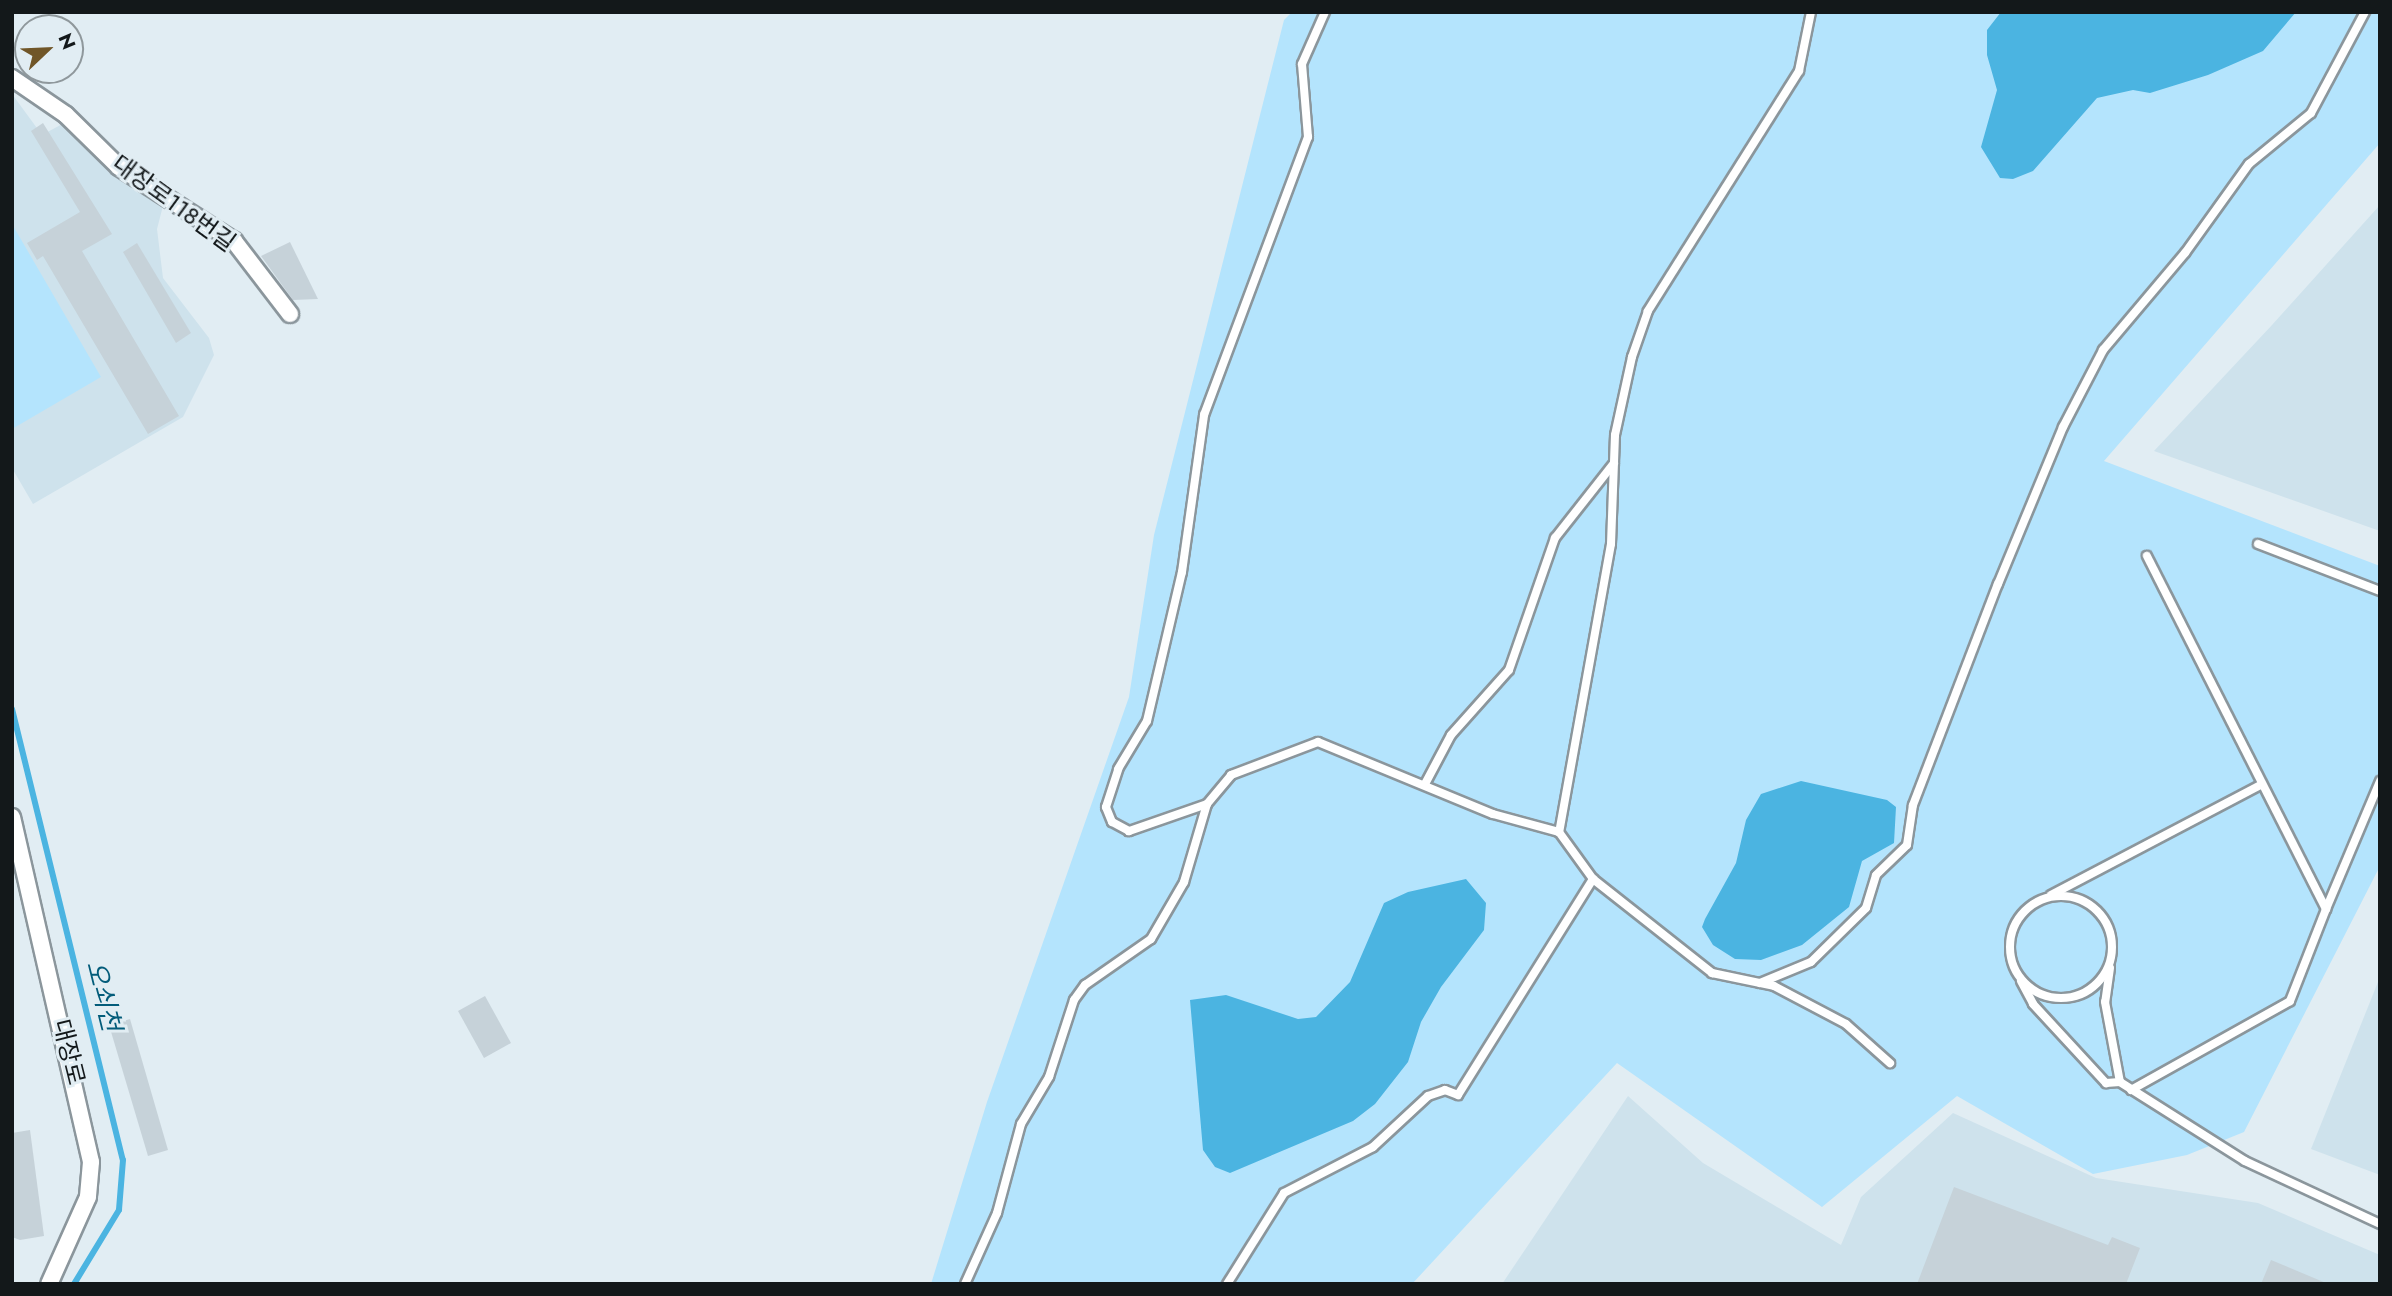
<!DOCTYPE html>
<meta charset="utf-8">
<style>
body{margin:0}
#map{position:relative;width:2392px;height:1296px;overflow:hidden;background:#e1edf3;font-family:Jost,"Noto Sans KR",sans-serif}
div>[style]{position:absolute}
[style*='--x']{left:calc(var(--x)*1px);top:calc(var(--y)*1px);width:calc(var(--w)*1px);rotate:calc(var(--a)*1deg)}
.built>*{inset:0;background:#cee2ec}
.green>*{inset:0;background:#b4e4fd}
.water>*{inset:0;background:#4bb4e1}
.stream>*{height:6px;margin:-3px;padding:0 3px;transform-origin:3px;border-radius:3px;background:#4bb4e1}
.building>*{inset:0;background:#c6d2d9}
.roads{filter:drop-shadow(2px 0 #8b969c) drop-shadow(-2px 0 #8b969c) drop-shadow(0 2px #8b969c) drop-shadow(0 -2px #8b969c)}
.service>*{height:8px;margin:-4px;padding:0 4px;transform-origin:4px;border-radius:4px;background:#fff}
.service>.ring{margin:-4px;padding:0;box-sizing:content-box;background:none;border:8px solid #fff;border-radius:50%}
.minor>*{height:16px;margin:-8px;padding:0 8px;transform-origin:8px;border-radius:8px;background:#fff}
span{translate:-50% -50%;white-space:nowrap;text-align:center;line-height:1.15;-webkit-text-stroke:6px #e1edf3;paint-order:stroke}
.street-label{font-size:24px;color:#13181a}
.water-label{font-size:26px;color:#035c7a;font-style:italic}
.frame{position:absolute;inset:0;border:14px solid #13181a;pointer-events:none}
.north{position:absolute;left:14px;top:14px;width:70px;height:70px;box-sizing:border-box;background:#e1edf3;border:2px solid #8f989c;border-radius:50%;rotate:67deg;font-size:19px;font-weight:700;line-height:28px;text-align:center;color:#13181a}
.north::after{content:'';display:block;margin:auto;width:24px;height:32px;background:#705628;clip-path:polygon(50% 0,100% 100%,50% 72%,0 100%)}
</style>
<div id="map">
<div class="built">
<i style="clip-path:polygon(12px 94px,42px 135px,66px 122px,165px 198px,157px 229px,163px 278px,209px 338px,214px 355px,183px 417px,33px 504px,12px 468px)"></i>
<i style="clip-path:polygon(2380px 205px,2380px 531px,2154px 451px,2272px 325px)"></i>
<i style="clip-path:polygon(2380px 977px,2380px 1175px,2311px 1149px)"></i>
<i style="clip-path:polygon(1628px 1096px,1703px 1163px,1841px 1245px,1861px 1197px,1953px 1113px,2096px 1178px,2258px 1203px,2380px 1255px,2380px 1284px,1502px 1284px)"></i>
</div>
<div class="green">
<i style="clip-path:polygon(1292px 12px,2380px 12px,2380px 143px,2104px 461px,2380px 566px,2380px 866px,2244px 1132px,2187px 1155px,2093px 1174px,1957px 1096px,1822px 1207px,1617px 1063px,1412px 1284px,931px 1284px,987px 1102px,1129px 697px,1154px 535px,1284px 20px)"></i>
<i style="clip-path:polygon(12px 224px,101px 377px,12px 429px)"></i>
</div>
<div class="water">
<i style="clip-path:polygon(2001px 12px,2296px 12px,2263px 51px,2208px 75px,2150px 93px,2133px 90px,2097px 98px,2033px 171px,2013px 179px,2000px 178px,1981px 147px,1997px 90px,1987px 55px,1987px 30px)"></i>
<i style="clip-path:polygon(1801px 781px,1887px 800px,1896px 807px,1894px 843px,1862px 861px,1849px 907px,1802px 945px,1761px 960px,1735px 959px,1713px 945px,1702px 927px,1705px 919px,1736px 863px,1746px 820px,1761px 794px)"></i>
<i style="clip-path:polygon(1466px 879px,1486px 903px,1484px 930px,1441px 987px,1421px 1022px,1408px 1062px,1375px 1104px,1353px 1121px,1230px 1173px,1215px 1167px,1203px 1150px,1190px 1000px,1226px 995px,1298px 1019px,1316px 1017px,1350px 982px,1384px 903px,1408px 892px)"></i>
</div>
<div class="stream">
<i style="--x:12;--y:709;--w:464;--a:76.2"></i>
<i style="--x:123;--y:1160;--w:50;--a:94.6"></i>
<i style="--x:119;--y:1210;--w:87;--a:121.3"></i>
</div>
<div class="building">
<i style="clip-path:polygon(43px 123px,112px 234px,82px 251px,179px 416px,148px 434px,43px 256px,37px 260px,27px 243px,80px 212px,31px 131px)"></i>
<i style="clip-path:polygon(290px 242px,318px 299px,293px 300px,261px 256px)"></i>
<i style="clip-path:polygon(137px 243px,191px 333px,176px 343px,123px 252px)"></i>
<i style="clip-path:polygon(485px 996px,511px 1043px,484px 1058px,458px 1011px)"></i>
<i style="clip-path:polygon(130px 1019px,168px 1150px,148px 1156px,109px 1025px)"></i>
<i style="clip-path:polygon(30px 1130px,44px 1236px,20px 1240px,12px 1237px,12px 1133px)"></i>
<i style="clip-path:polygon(1954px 1187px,2108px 1245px,2112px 1237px,2140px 1248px,2126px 1284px,1917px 1284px)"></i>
<i style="clip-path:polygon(2271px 1260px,2326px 1283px,2326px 1284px,2261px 1284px)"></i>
</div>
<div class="roads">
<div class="service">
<i style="--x:1811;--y:12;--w:60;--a:101.5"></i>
<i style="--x:1799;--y:71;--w:284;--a:122.2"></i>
<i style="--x:1648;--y:311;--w:49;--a:109.2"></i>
<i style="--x:1632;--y:357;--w:80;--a:102.3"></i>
<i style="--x:1615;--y:435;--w:109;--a:92.1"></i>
<i style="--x:1611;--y:544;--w:293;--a:100.2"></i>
<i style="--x:1559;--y:832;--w:58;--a:54.1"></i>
<i style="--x:1593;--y:879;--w:152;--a:38.3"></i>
<i style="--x:1712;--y:973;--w:63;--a:11.8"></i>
<i style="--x:1774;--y:986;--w:81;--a:27.8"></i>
<i style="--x:1846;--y:1024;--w:59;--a:41.6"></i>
<i style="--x:2258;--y:544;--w:131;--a:21.1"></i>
<i style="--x:1425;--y:784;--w:55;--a:-62"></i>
<i style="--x:1451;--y:735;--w:87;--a:-48.3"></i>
<i style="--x:1509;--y:670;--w:140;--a:-70.8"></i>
<i style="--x:1555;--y:538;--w:95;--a:-51.8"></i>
<i style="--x:1207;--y:804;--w:83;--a:160.9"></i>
<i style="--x:1129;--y:831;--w:19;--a:-152"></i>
<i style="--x:1112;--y:822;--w:16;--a:-112"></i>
<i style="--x:1106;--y:807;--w:40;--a:-72"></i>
<i style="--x:1118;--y:769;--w:56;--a:-58.9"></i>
<i style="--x:1147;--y:721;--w:153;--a:-76.8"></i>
<i style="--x:1182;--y:572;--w:159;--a:-82"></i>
<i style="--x:1204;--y:415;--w:297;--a:-69.5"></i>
<i style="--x:1308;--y:137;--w:73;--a:-94.7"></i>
<i style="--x:1302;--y:64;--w:57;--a:-66.1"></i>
<i style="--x:2051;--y:895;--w:238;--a:-27.7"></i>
<i class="ring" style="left:2010px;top:896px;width:94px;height:94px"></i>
<i style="--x:2326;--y:909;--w:139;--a:-67.1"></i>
<i style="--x:2110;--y:968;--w:34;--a:98"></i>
<i style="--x:2105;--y:1002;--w:81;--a:79.4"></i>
<i style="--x:2021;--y:981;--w:26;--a:62"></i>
<i style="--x:2033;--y:1004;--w:108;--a:47.3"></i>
<i style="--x:2106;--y:1083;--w:14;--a:-4"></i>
<i style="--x:2120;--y:1082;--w:148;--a:32.3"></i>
<i style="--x:2245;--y:1161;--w:149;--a:25"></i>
<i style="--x:1760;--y:983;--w:55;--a:-22.4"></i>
<i style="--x:1811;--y:962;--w:77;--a:-44.5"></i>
<i style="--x:1866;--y:908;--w:34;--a:-73"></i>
<i style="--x:1876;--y:875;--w:43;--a:-44.1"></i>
<i style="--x:1907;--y:845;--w:40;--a:-81.5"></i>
<i style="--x:1913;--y:805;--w:237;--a:-69"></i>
<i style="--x:1998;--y:584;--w:170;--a:-67.5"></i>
<i style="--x:2063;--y:427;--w:87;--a:-62.5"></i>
<i style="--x:2103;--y:350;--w:127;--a:-49.8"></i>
<i style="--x:2185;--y:253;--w:110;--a:-54.3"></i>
<i style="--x:2249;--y:164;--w:80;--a:-39.4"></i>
<i style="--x:2311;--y:113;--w:115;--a:-61.9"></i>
<i style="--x:2131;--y:1090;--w:182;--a:-29.2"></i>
<i style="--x:2290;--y:1001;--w:99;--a:-68.6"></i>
<i style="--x:2326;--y:909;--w:396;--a:-116.9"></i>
<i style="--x:965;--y:1284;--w:78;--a:-65.7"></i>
<i style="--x:997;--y:1213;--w:92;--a:-74.9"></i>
<i style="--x:1021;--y:1124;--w:55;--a:-59.2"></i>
<i style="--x:1049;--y:1077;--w:81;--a:-72"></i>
<i style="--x:1074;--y:1000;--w:19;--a:-54"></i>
<i style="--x:1085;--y:985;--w:80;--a:-34.9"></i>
<i style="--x:1151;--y:939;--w:66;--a:-59.9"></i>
<i style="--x:1184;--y:882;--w:81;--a:-73.6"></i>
<i style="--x:1207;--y:804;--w:38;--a:-50"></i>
<i style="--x:1231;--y:775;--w:93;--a:-20.8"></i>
<i style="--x:1318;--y:742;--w:189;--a:22.4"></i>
<i style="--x:1493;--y:814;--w:68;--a:15.3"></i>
<i style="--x:1227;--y:1284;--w:107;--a:-57.9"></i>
<i style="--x:1284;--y:1193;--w:100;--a:-27.3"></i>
<i style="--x:1373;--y:1147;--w:75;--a:-42.8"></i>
<i style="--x:1428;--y:1096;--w:18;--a:-19"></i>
<i style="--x:1445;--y:1090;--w:14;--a:21"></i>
<i style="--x:1458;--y:1095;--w:255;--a:-58"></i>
</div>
<div class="minor">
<i style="--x:12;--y:78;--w:65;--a:34.4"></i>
<i style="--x:66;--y:115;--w:74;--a:44.5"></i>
<i style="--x:119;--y:167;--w:137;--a:32.8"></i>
<i style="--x:234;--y:241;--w:92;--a:52.5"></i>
<i style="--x:12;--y:817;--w:354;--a:77.1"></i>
<i style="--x:91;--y:1162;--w:35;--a:95"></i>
<i style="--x:88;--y:1197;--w:95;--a:114.1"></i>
</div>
</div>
<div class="street-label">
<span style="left:174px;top:203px;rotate:36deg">대장로118번길</span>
<span style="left:69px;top:1052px;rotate:76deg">대장로</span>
</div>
<div class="water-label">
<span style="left:103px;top:996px;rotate:76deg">오쇠천</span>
</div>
<div class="frame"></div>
<div class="north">N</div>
</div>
